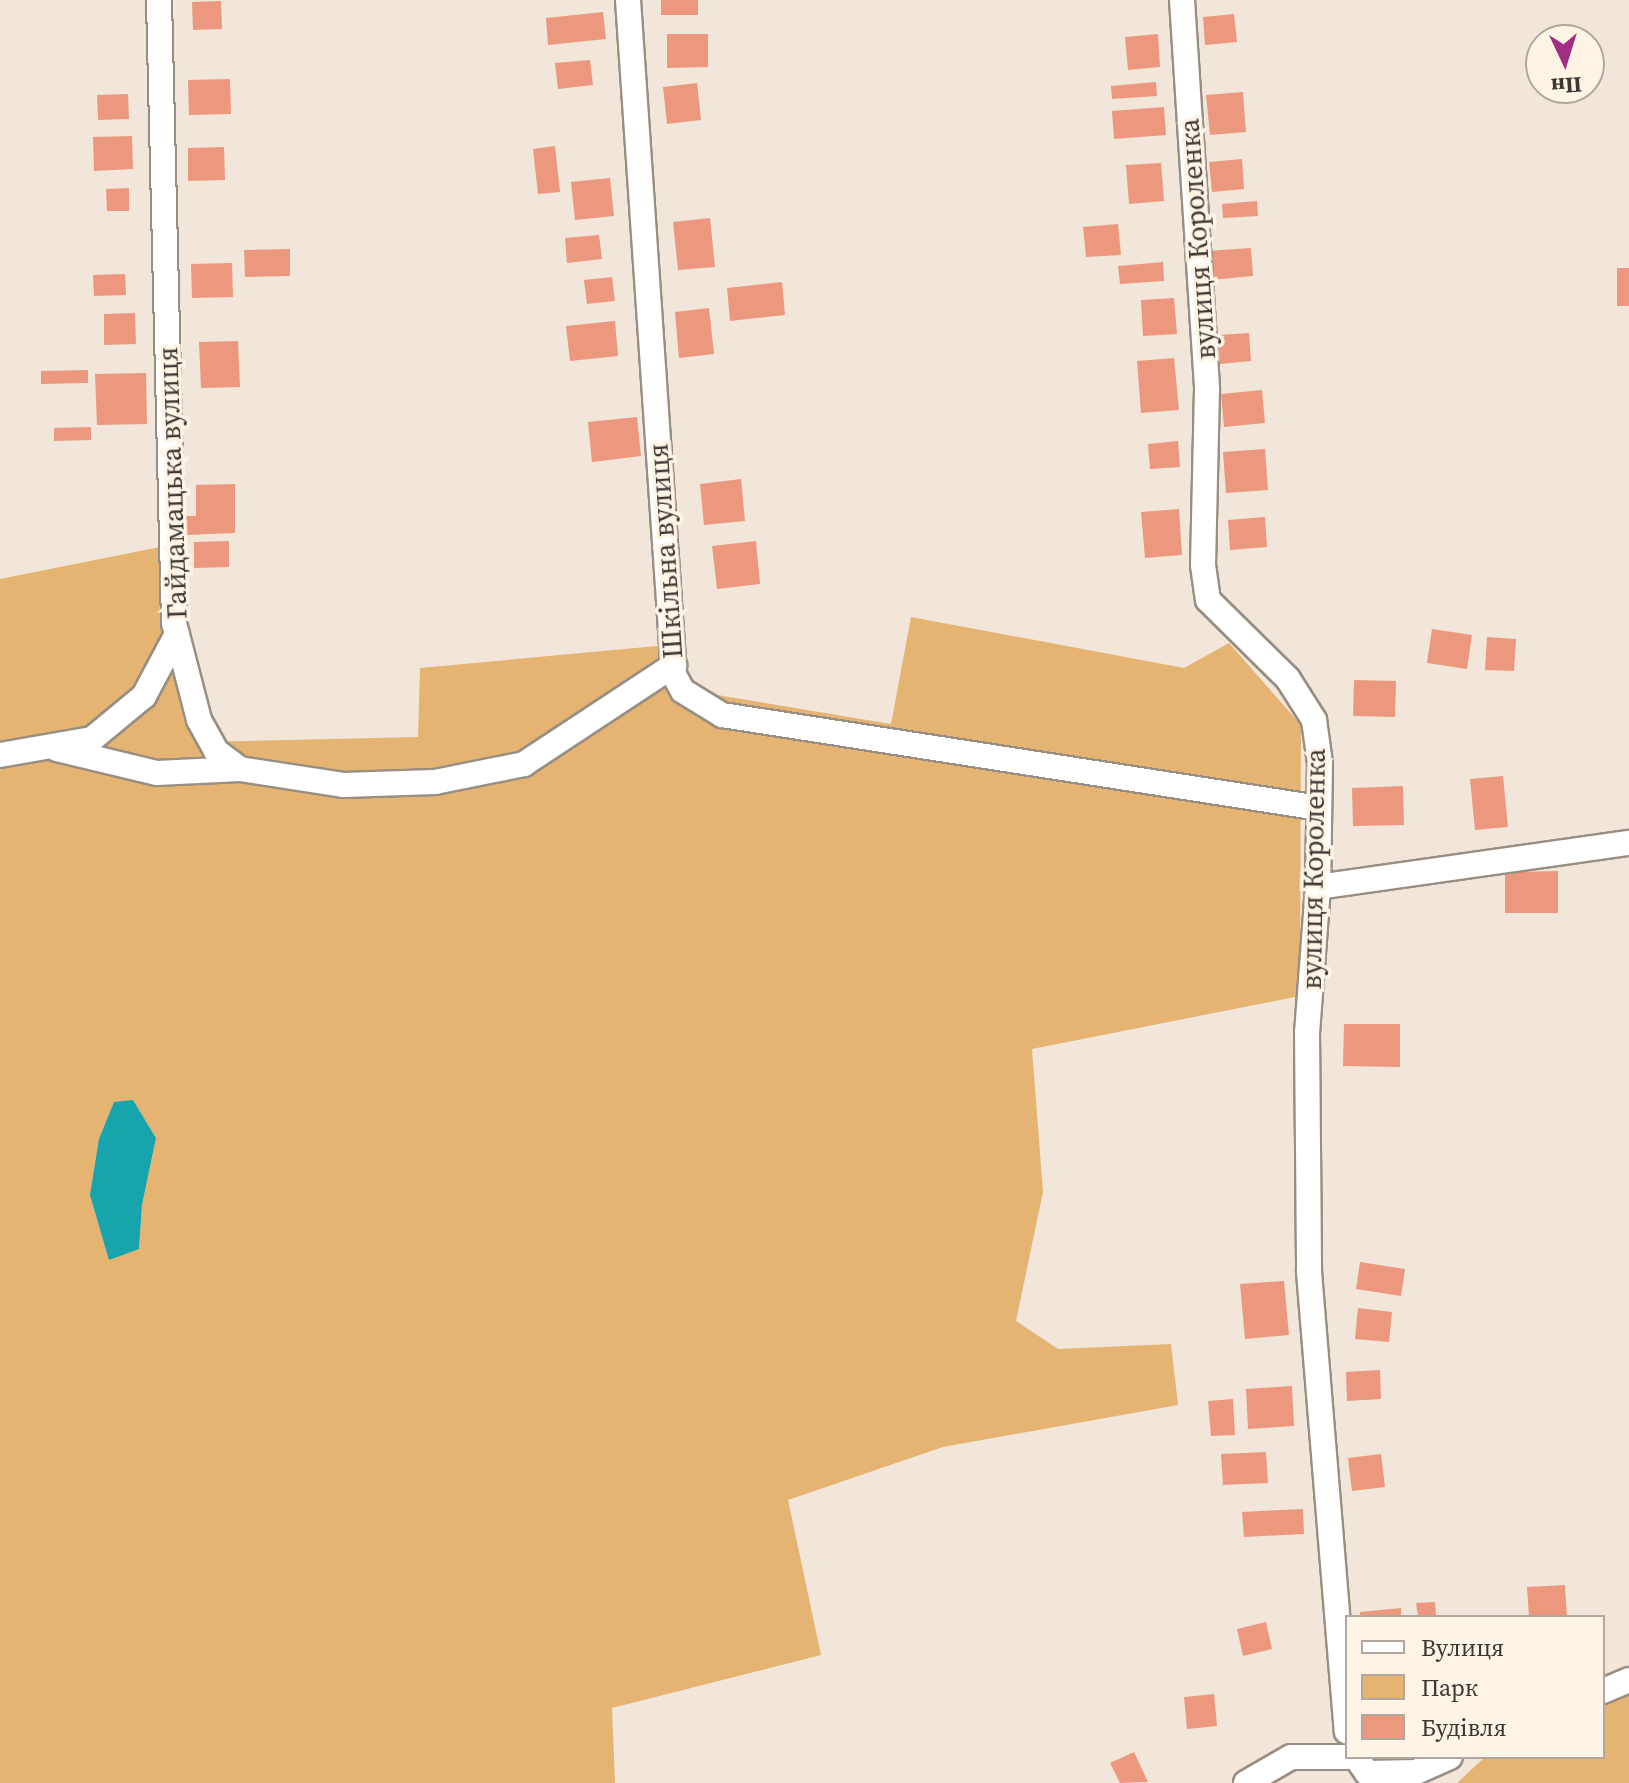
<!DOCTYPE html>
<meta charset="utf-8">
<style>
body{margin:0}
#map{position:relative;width:1629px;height:1783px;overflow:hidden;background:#f1e6d9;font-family:"Source Serif 4",serif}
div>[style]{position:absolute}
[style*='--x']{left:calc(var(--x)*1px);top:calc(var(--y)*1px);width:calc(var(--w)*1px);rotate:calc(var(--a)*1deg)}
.green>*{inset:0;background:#e6b472}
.water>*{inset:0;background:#18a4ac}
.building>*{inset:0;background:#ec987e}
.roads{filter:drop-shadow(2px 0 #988e82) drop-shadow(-2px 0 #988e82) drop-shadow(0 2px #988e82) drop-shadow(0 -2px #988e82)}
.minor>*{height:24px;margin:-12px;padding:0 12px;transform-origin:12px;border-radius:12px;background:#fff}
span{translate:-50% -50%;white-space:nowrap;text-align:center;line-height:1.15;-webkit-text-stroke:7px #fef4e6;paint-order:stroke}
.street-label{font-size:28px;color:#3b3732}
.legend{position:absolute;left:1345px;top:1615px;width:260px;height:144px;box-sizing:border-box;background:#fef4e6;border:2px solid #b0a89e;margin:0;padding:10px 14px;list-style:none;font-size:24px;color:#3b3732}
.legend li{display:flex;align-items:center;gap:16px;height:40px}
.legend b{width:40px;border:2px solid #b0a89e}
.north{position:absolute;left:1525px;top:24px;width:80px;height:80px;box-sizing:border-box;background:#fef4e6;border:2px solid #b0a89e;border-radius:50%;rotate:176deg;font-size:22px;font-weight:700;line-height:32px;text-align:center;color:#3b3732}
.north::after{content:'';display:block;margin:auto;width:28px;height:36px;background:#a32c83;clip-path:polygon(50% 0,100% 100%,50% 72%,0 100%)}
</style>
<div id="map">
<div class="green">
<i style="clip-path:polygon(evenodd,165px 546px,197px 742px,418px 737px,420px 668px,668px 645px,687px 690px,891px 724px,911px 617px,1184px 668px,1229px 643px,1301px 725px,1300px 996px,1032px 1049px,1043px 1192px,1016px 1321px,1058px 1349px,1171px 1344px,1178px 1405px,943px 1447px,788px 1500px,821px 1655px,612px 1708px,615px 1783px,0 1783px,0 579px,165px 546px,133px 1100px,156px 1138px,142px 1205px,139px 1249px,133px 1100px)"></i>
<i style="clip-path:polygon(1629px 1688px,1629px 1783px,1457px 1783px,1485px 1757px,1603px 1757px,1603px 1700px)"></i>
</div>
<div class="water">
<i style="clip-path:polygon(133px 1100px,156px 1138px,142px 1205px,139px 1249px,109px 1260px,90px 1195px,99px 1139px,114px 1102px)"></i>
</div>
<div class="building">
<i style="clip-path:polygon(661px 0,698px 0,698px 15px,661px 15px)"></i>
<i style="clip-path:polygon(221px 1px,222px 29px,193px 30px,192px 2px)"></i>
<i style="clip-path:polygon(603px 12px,606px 39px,548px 45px,546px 18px)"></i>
<i style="clip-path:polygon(1234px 14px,1237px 42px,1205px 45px,1203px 17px)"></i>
<i style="clip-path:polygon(667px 34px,708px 34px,708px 67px,667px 68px)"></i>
<i style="clip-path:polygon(1158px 34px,1160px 67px,1128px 70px,1125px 37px)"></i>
<i style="clip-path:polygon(590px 60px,593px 85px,558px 89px,555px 63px)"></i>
<i style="clip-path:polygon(230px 79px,231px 114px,189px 115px,188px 80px)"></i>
<i style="clip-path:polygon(1156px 82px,1157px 96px,1112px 99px,1111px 86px)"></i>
<i style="clip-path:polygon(697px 83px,701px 120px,667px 124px,663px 87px)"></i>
<i style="clip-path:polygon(1243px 92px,1246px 132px,1210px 135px,1206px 95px)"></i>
<i style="clip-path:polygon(128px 94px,129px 119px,98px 120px,97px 95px)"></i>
<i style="clip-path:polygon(1164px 107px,1166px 135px,1114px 139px,1112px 111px)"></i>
<i style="clip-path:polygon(132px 136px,133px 169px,94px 171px,93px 137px)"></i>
<i style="clip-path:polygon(555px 146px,560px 192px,538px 194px,533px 149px)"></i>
<i style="clip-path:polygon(224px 147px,225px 180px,188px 181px,188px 148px)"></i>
<i style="clip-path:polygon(1242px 159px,1244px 189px,1212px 192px,1209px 162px)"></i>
<i style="clip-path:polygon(1161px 163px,1164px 201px,1129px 204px,1126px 165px)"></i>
<i style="clip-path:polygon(610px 178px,614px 216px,575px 220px,571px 182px)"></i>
<i style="clip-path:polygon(129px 188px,129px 211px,107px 211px,106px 189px)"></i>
<i style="clip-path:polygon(1257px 201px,1258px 216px,1223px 218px,1222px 204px)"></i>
<i style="clip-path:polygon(710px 218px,715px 267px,678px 270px,673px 222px)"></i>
<i style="clip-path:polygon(1118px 224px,1121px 255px,1086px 257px,1083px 227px)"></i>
<i style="clip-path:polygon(599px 235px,602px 259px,567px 263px,565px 238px)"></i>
<i style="clip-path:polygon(1251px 248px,1253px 276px,1211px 280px,1208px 251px)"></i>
<i style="clip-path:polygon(290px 249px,290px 276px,245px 277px,244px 250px)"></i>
<i style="clip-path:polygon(1163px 262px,1164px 281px,1120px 284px,1118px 266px)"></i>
<i style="clip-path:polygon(232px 263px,233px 297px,192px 298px,191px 264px)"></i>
<i style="clip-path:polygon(1617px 268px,1629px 268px,1629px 306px,1617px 306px)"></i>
<i style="clip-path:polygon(125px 274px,126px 295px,94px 296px,93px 275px)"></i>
<i style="clip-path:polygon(612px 277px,615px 301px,587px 304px,584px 280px)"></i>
<i style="clip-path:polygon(782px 282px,785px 315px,730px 321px,727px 288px)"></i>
<i style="clip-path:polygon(1174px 298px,1177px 334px,1143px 336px,1141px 300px)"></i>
<i style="clip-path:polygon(709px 308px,714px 354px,679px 358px,675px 312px)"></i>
<i style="clip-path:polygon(135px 313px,136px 344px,104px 345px,104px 314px)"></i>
<i style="clip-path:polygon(615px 321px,618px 356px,570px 361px,566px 326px)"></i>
<i style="clip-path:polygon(1249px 333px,1251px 361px,1220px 364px,1218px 335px)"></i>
<i style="clip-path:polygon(238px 341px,240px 387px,201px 388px,199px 342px)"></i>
<i style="clip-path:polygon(1174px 358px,1179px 410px,1141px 413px,1137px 361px)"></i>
<i style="clip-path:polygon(88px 370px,88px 383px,41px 384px,41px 371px)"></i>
<i style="clip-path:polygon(146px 373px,147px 424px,97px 425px,95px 374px)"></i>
<i style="clip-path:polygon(1262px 390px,1265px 423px,1224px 427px,1221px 394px)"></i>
<i style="clip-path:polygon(637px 417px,641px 456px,592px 462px,588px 422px)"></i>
<i style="clip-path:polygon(91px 427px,91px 440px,54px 441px,54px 428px)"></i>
<i style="clip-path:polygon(1178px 441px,1180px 467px,1150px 469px,1148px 444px)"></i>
<i style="clip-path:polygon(1265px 449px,1268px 490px,1226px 493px,1223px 452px)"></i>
<i style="clip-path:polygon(741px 479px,745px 521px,704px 525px,700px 484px)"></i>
<i style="clip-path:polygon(235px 484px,235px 533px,186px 535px,185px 516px,196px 516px,196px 485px)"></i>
<i style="clip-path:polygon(1179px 509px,1182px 555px,1145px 558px,1141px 512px)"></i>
<i style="clip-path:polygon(1265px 517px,1267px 547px,1230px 550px,1228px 520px)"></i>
<i style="clip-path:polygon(229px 541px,229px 567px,194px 568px,194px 542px)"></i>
<i style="clip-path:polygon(756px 541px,760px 584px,717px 589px,712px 546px)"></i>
<i style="clip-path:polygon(1432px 629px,1472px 635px,1467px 669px,1427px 663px)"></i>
<i style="clip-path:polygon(1487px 637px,1516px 639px,1514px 671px,1485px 670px)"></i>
<i style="clip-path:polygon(1354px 680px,1396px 681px,1395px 717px,1353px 716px)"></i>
<i style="clip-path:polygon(1503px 776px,1508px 827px,1475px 830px,1470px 779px)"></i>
<i style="clip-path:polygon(1403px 786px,1404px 825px,1353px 826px,1352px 788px)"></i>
<i style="clip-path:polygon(1558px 871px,1558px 913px,1505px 913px,1505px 872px)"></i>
<i style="clip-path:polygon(1344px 1024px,1400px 1024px,1400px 1067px,1343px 1066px)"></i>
<i style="clip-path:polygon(1360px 1262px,1405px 1269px,1401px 1296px,1356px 1289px)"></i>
<i style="clip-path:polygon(1284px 1281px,1289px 1335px,1245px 1339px,1240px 1284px)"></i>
<i style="clip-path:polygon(1358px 1308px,1392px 1312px,1389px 1342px,1355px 1339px)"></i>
<i style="clip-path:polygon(1380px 1370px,1381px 1399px,1347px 1401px,1346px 1372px)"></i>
<i style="clip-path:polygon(1292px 1386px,1294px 1426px,1248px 1429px,1246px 1389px)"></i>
<i style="clip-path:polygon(1233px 1399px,1235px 1435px,1211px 1436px,1208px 1401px)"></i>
<i style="clip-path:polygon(1266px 1452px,1268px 1483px,1223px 1485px,1221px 1454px)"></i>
<i style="clip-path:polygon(1381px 1454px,1385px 1487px,1352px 1491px,1348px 1458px)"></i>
<i style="clip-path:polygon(1303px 1509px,1304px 1534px,1244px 1537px,1242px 1512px)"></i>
<i style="clip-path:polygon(1565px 1585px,1567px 1617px,1529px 1617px,1527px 1587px)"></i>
<i style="clip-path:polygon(1435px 1602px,1436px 1617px,1418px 1617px,1416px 1603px)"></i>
<i style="clip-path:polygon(1401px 1608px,1401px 1617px,1360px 1617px,1360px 1612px)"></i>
<i style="clip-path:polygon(1266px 1622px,1272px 1649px,1243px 1656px,1237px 1629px)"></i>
<i style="clip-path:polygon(1214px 1694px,1217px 1726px,1187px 1729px,1184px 1697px)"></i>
<i style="clip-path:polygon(1134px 1752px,1148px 1782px,1120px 1783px,1110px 1763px)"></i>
</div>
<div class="roads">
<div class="minor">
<i style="--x:159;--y:0;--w:623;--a:88.62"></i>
<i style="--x:174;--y:623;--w:100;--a:75.5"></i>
<i style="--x:199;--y:720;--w:35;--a:61"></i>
<i style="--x:216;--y:751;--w:30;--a:37"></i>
<i style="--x:240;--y:769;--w:104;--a:8.8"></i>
<i style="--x:343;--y:785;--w:92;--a:-1.9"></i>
<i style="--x:435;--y:782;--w:91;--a:-11.4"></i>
<i style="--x:524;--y:764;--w:180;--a:-33.4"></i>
<i style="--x:628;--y:0;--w:677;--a:86.1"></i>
<i style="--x:674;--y:675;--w:18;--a:61"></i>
<i style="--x:683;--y:691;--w:46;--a:31.6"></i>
<i style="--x:722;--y:715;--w:604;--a:8.85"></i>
<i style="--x:1182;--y:0;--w:390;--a:86.3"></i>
<i style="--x:1207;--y:389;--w:176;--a:91.3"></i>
<i style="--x:1203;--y:565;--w:35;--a:82"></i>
<i style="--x:1208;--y:600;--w:112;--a:44.6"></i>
<i style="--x:1288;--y:679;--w:49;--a:57.6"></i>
<i style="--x:1314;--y:720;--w:43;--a:82.1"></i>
<i style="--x:1320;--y:763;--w:124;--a:90.9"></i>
<i style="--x:1318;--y:887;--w:145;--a:94.3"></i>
<i style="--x:1307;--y:1032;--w:240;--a:89.5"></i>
<i style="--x:1309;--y:1272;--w:461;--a:85.3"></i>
<i style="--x:57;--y:749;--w:103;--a:13.5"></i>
<i style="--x:157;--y:773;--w:83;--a:-2.8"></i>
<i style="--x:0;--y:755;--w:93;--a:-9.9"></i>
<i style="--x:92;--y:739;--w:67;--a:-39.6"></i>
<i style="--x:144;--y:696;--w:70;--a:-62"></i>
<i style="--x:1318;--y:887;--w:314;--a:-8.1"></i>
<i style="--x:1603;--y:1691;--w:28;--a:-23"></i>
<i style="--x:1356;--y:1757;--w:19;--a:55"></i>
<i style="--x:1367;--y:1773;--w:49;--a:-1.2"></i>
<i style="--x:1416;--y:1772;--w:37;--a:-24"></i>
<i style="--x:1246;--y:1783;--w:52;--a:-30"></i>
<i style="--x:1291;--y:1757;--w:56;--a:0"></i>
</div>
</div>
<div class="street-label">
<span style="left:1197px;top:239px;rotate:-94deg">вулиця Короленка</span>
<span style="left:172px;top:483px;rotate:-92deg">Гайдамацька вулиця</span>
<span style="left:665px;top:551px;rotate:-94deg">Шкільна вулиця</span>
<span style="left:1313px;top:869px;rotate:-89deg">вулиця Короленка</span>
</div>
<ul class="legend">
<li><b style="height:10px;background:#fff"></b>Вулиця</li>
<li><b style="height:22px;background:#e6b472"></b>Парк</li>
<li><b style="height:22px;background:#ec987e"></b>Будівля</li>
</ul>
<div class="north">Пн</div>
</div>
